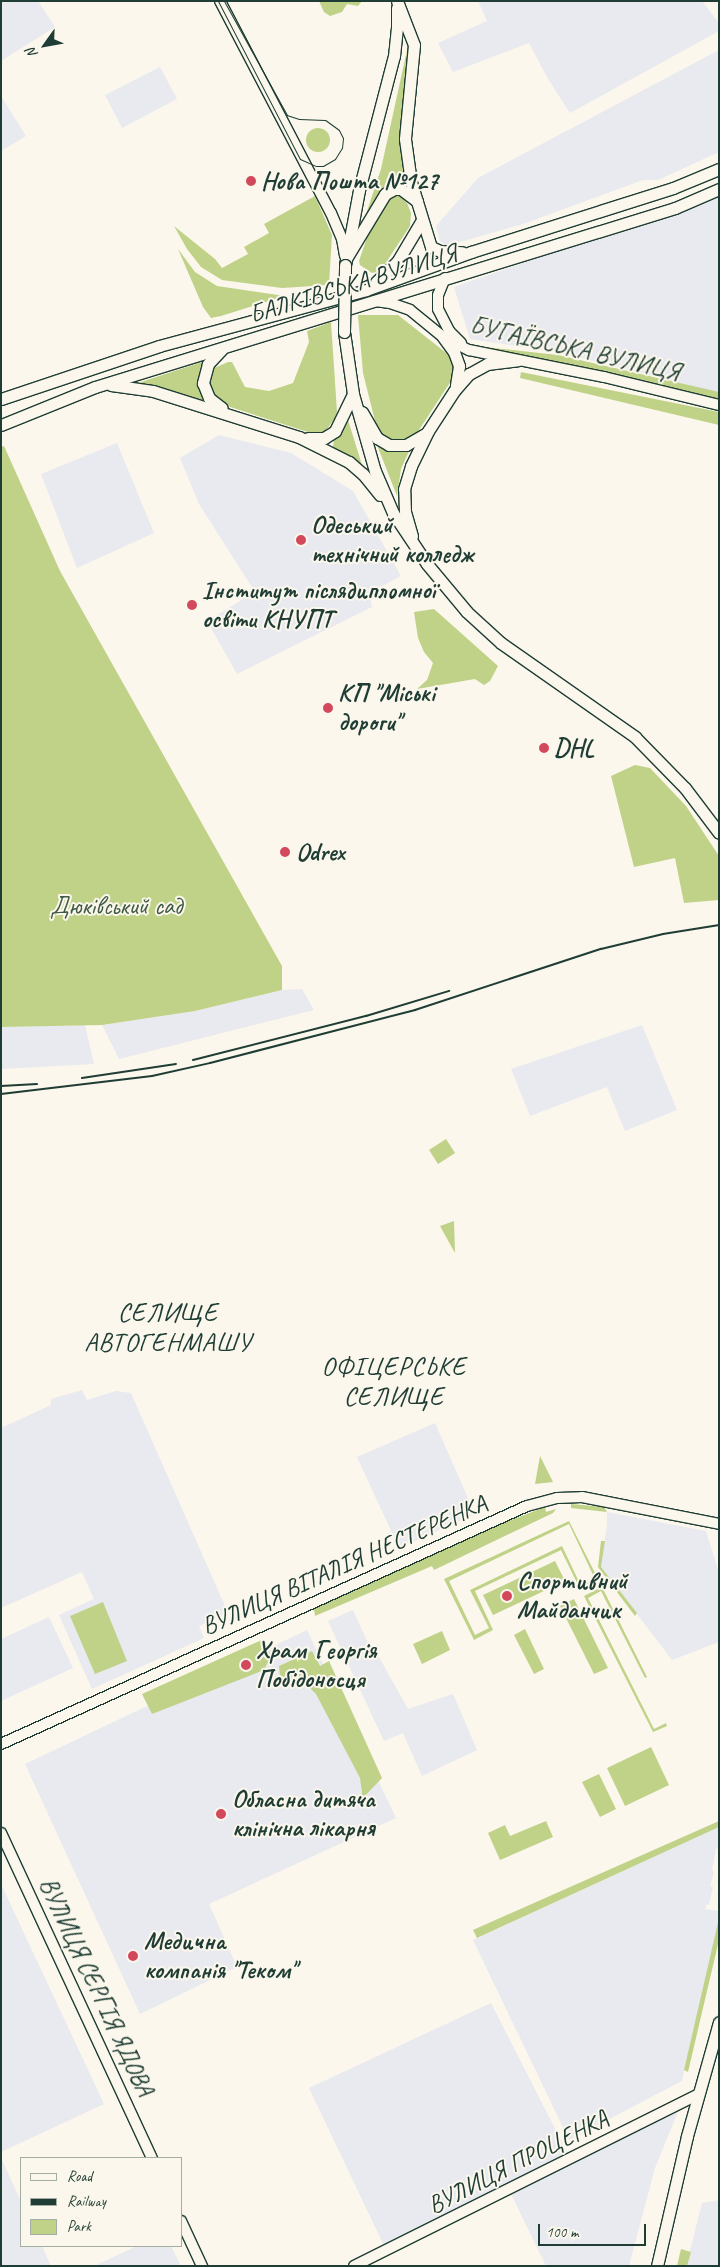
<!DOCTYPE html>
<meta charset="utf-8">
<style>
body{margin:0}
#map{position:relative;width:720px;height:2267px;overflow:hidden;background:#fbf7ec;font-family:Caveat,sans-serif}
div>[style]{position:absolute}
[style*='--x']{left:calc(var(--x)*1px);top:calc(var(--y)*1px);width:calc(var(--w)*1px);rotate:calc(var(--a)*1deg)}
.built>*{inset:0;background:#e9e9f0}
.green>*{inset:0;background:#c0d287}
.round{border-radius:50%}
.roads{filter:drop-shadow(1px 0 #1f3d34) drop-shadow(-1px 0 #1f3d34) drop-shadow(0 1px #1f3d34) drop-shadow(0 -1px #1f3d34)}
.secondary>*{height:10px;margin:-5px;padding:0 5px;transform-origin:5px;border-radius:5px;background:#fbf7ec}
.primary>*{height:11px;margin:-5.5px;padding:0 5.5px;transform-origin:5.5px;border-radius:5.5px;background:#fbf7ec}
.tram>*{height:1px;margin:-0.5px;padding:0 0.5px;transform-origin:0.5px;border-radius:0.5px;background:#1f3d34}
.rail>*{height:2px;margin:-1px;padding:0 1px;transform-origin:1px;border-radius:1px;background:#1f3d34}
.bridges{filter:drop-shadow(1px 0 #1f3d34) drop-shadow(-1px 0 #1f3d34) drop-shadow(0 1px #1f3d34) drop-shadow(0 -1px #1f3d34)}
.primary-bridge>*{height:11px;margin:-5.5px;padding:0 5.5px;transform-origin:5.5px;border-radius:5.5px;background:#fbf7ec}
.dots>*{width:14px;height:14px;translate:-50% -50%;box-sizing:border-box;border:2px solid #fbf7ec;border-radius:50%}
span{translate:-50% -50%;white-space:nowrap;text-align:center;line-height:1.15;-webkit-text-stroke:4px #fbf7ec;paint-order:stroke}
.poi-label{font-size:25px;color:#1f3d34;font-weight:700}
.left{translate:0 -50%;text-align:left}
.street-label{font-size:25px;color:#1f3d34}
.park-label{font-size:25px;color:#3f5b45}
.neighbourhood-label{font-size:26px;color:#1f3d34;letter-spacing:1px}
.frame{position:absolute;inset:0;border:2px solid #1f3d34;pointer-events:none}
.legend{position:absolute;left:20px;top:2157px;width:162px;height:90px;box-sizing:border-box;background:#fbf7ec;border:1px solid #a3ada2;margin:0;padding:6px 9px;list-style:none;font-size:15px;color:#1f3d34}
.legend li{display:flex;align-items:center;gap:10px;height:25px}
.legend b{width:25px;border:1px solid #a3ada2}
.north{position:absolute;left:20px;top:20px;width:50px;height:50px;-webkit-text-stroke:4px #fbf7ec;paint-order:stroke;rotate:238deg;font-size:14px;font-weight:700;line-height:20px;text-align:center;color:#1f3d34}
.north::after{content:'';display:block;margin:auto;width:18px;height:22px;background:#1f3d34;clip-path:polygon(50% 0,100% 100%,50% 72%,0 100%)}
.scale{position:absolute;left:538px;top:2224px;width:108px;height:22px;box-sizing:border-box;border:2px solid #1f3d34;border-top:0;padding-left:6px;font-size:15px;line-height:18px;white-space:nowrap;color:#1f3d34;-webkit-text-stroke:4px #fbf7ec;paint-order:stroke}
</style>
<div id="map">
<div class="built">
<i style="clip-path:polygon(1px 1px,38px 1px,55px 27px,1px 61px)"></i>
<i style="clip-path:polygon(478px 1px,702px 1px,719px 23px,719px 31px,570px 113px,548px 79px,529px 43px,453px 72px,438px 43px,487px 21px)"></i>
<i style="clip-path:polygon(719px 50px,719px 152px,658px 180px,643px 180px,523px 224px,446px 246px,440px 241px,436px 226px,478px 178px)"></i>
<i style="clip-path:polygon(160px 67px,177px 99px,122px 128px,105px 95px)"></i>
<i style="clip-path:polygon(1px 96px,26px 136px,1px 151px)"></i>
<i style="clip-path:polygon(719px 195px,719px 393px,558px 352px,470px 339px,454px 287px)"></i>
<i style="clip-path:polygon(219px 435px,291px 453px,353px 491px,401px 576px,369px 593px,372px 607px,237px 674px,207px 621px,255px 592px,199px 504px,180px 458px)"></i>
<i style="clip-path:polygon(117px 443px,154px 533px,77px 568px,41px 474px)"></i>
<i style="clip-path:polygon(302px 989px,314px 1010px,119px 1059px,102px 1025px,195px 1011px,282px 990px)"></i>
<i style="clip-path:polygon(85px 1025px,94px 1064px,1px 1069px,1px 1027px)"></i>
<i style="clip-path:polygon(642px 1025px,677px 1110px,625px 1131px,607px 1087px,530px 1116px,511px 1069px)"></i>
<i style="clip-path:polygon(82px 1390px,87px 1400px,116px 1391px,131px 1393px,228px 1613px,199px 1626px,204px 1638px,92px 1689px,59px 1615px,94px 1599px,82px 1572px,1px 1608px,1px 1428px,51px 1405px,51px 1399px)"></i>
<i style="clip-path:polygon(435px 1423px,475px 1514px,399px 1548px,357px 1457px)"></i>
<i style="clip-path:polygon(607px 1512px,706px 1531px,719px 1573px,719px 1642px,672px 1660px,601px 1567px,607px 1524px)"></i>
<i style="clip-path:polygon(353px 1610px,375px 1659px,379px 1657px,408px 1709px,453px 1694px,477px 1750px,422px 1776px,403px 1733px,384px 1741px,328px 1621px)"></i>
<i style="clip-path:polygon(49px 1617px,73px 1668px,1px 1701px,1px 1639px)"></i>
<i style="clip-path:polygon(307px 1630px,396px 1818px,209px 1904px,237px 1967px,140px 2014px,25px 1764px)"></i>
<i style="clip-path:polygon(719px 1827px,719px 1848px,716px 1849px,712px 1870px,714px 1872px,710px 1886px,713px 1887px,709px 1905px,707px 1904px,705px 1909px,719px 1911px,719px 1918px,682px 2081px,569px 2140px,473px 1940px)"></i>
<i style="clip-path:polygon(1px 1884px,104px 2104px,1px 2152px)"></i>
<i style="clip-path:polygon(491px 2003px,570px 2158px,386px 2250px,309px 2088px)"></i>
<i style="clip-path:polygon(679px 2109px,655px 2168px,629px 2266px,546px 2266px,510px 2192px)"></i>
<i style="clip-path:polygon(1px 2158px,21px 2201px,21px 2246px,42px 2246px,51px 2266px,1px 2266px)"></i>
<i style="clip-path:polygon(719px 2200px,719px 2266px,686px 2266px,702px 2203px)"></i>
<i style="clip-path:polygon(137px 2246px,171px 2246px,181px 2266px,94px 2266px)"></i>
</div>
<div class="green">
<i style="clip-path:polygon(319px 1px,362px 1px,358px 6px,347px 4px,342px 12px,330px 16px,324px 12px)"></i>
<i style="clip-path:polygon(409px 41px,400px 138px,404px 182px,381px 190px,363px 223px,381px 169px)"></i>
<i class="round" style="left:306px;top:128px;width:24px;height:24px"></i>
<i style="clip-path:polygon(392px 195px,400px 196px,407px 203px,411px 213px,410px 226px,385px 264px,376px 272px,372px 273px,360px 265px,359px 261px,369px 232px,385px 200px)"></i>
<i style="clip-path:polygon(315px 196px,332px 235px,329px 285px,282px 288px,222px 280px,201px 267px,187px 249px,174px 226px,215px 259px,222px 268px,248px 254px,244px 247px,269px 233px,264px 224px)"></i>
<i style="clip-path:polygon(178px 249px,195px 272px,217px 286px,285px 296px,221px 316px,211px 318px,203px 307px)"></i>
<i style="clip-path:polygon(358px 315px,398px 315px,454px 359px,453px 378px,417px 433px,404px 441px,389px 439px,381px 435px,376px 425px,363px 373px)"></i>
<i style="clip-path:polygon(331px 322px,337px 412px,335px 418px,327px 429px,322px 433px,311px 433px,224px 405px,215px 399px,208px 381px,212px 369px,228px 362px,232px 362px,245px 387px,269px 391px,293px 383px,309px 342px,307px 331px)"></i>
<i style="clip-path:polygon(476px 346px,558px 355px,719px 392px,719px 401px,555px 361px,477px 349px)"></i>
<i style="clip-path:polygon(202px 362px,198px 383px,205px 402px,138px 383px)"></i>
<i style="clip-path:polygon(521px 372px,719px 412px,719px 425px,520px 378px)"></i>
<i style="clip-path:polygon(348px 420px,362px 465px,333px 447px,334px 440px)"></i>
<i style="clip-path:polygon(377px 445px,394px 451px,410px 449px,401px 469px,397px 496px)"></i>
<i style="clip-path:polygon(4px 446px,60px 571px,282px 966px,282px 990px,195px 1011px,102px 1025px,1px 1027px,1px 447px)"></i>
<i style="clip-path:polygon(434px 609px,498px 666px,490px 681px,484px 685px,475px 679px,417px 689px,427px 680px,433px 663px,424px 652px,418px 638px,414px 612px)"></i>
<i style="clip-path:polygon(635px 765px,650px 768px,686px 806px,719px 856px,719px 900px,684px 903px,675px 858px,634px 867px,611px 776px)"></i>
<i style="clip-path:polygon(446px 1139px,455px 1153px,438px 1164px,429px 1150px)"></i>
<i style="clip-path:polygon(454px 1221px,455px 1253px,440px 1226px)"></i>
<i style="clip-path:polygon(540px 1456px,553px 1482px,535px 1484px)"></i>
<i style="clip-path:polygon(571px 1504px,604px 1507px,607px 1512px,571px 1508px)"></i>
<i style="clip-path:polygon(545px 1507px,546px 1512px,556px 1509px,553px 1513px,434px 1570px,432px 1566px,315px 1616px,314px 1609px,490px 1528px)"></i>
<i style="clip-path:polygon(evenodd,569px 1521px,599px 1581px,580px 1589px,561px 1550px,475px 1591px,493px 1630px,474px 1640px,444px 1579px,569px 1521px,569px 1524px,595px 1579px,581px 1586px,562px 1546px,470px 1590px,489px 1628px,475px 1635px,449px 1581px,569px 1524px)"></i>
<i style="clip-path:polygon(601px 1541px,605px 1541px,601px 1567px,637px 1613px,635px 1616px,598px 1567px)"></i>
<i style="clip-path:polygon(555px 1561px,565px 1581px,493px 1615px,483px 1595px)"></i>
<i style="clip-path:polygon(602px 1587px,647px 1677px,645px 1678px,601px 1591px,588px 1598px,654px 1729px,666px 1723px,667px 1726px,653px 1732px,584px 1596px)"></i>
<i style="clip-path:polygon(574px 1599px,608px 1668px,594px 1674px,560px 1606px)"></i>
<i style="clip-path:polygon(103px 1602px,127px 1661px,95px 1674px,70px 1616px)"></i>
<i style="clip-path:polygon(525px 1629px,544px 1669px,534px 1674px,514px 1635px)"></i>
<i style="clip-path:polygon(442px 1631px,450px 1650px,422px 1664px,413px 1644px)"></i>
<i style="clip-path:polygon(264px 1639px,271px 1656px,264px 1670px,152px 1714px,142px 1694px)"></i>
<i style="clip-path:polygon(312px 1651px,320px 1666px,329px 1661px,382px 1778px,361px 1800px,362px 1792px,360px 1778px,316px 1694px,309px 1687px,280px 1676px,279px 1666px)"></i>
<i style="clip-path:polygon(651px 1747px,669px 1785px,625px 1806px,607px 1768px)"></i>
<i style="clip-path:polygon(599px 1774px,616px 1809px,600px 1817px,582px 1782px)"></i>
<i style="clip-path:polygon(546px 1821px,553px 1837px,500px 1860px,488px 1833px,505px 1825px,510px 1836px)"></i>
<i style="clip-path:polygon(719px 1821px,719px 1827px,477px 1938px,473px 1930px)"></i>
<i style="clip-path:polygon(719px 1918px,719px 1940px,688px 2072px,684px 2070px)"></i>
<i style="clip-path:polygon(681px 2249px,691px 2252px,687px 2266px,677px 2266px)"></i>
</div>
<div class="roads">
<div class="secondary">
<i style="--x:220;--y:1;--w:239;--a:62.4"></i>
<i style="--x:331;--y:213;--w:28;--a:67"></i>
<i style="--x:342;--y:239;--w:17;--a:80"></i>
<i style="--x:445;--y:278;--w:18;--a:112"></i>
<i style="--x:438;--y:295;--w:14;--a:90"></i>
<i style="--x:438;--y:309;--w:25;--a:63"></i>
<i style="--x:449;--y:331;--w:17;--a:45"></i>
<i style="--x:375;--y:301;--w:15;--a:8"></i>
<i style="--x:390;--y:303;--w:21;--a:19"></i>
<i style="--x:410;--y:310;--w:43;--a:39.3"></i>
<i style="--x:443;--y:337;--w:29;--a:27"></i>
<i style="--x:469;--y:350;--w:138;--a:11.3"></i>
<i style="--x:604;--y:377;--w:118;--a:13.7"></i>
<i style="--x:1;--y:1744;--w:577;--a:-24.35"></i>
<i style="--x:527;--y:1506;--w:31;--a:-15"></i>
<i style="--x:557;--y:1498;--w:25;--a:-2"></i>
<i style="--x:582;--y:1497;--w:140;--a:11.1"></i>
<i style="--x:1;--y:1833;--w:358;--a:65.1"></i>
<i style="--x:181;--y:2221;--w:50;--a:65"></i>
<i style="--x:354;--y:2266;--w:385;--a:-26.5"></i>
</div>
<div class="primary">
<i style="--x:397;--y:1;--w:47;--a:68.9"></i>
<i style="--x:414;--y:45;--w:94;--a:95.5"></i>
<i style="--x:405;--y:139;--w:43;--a:82.1"></i>
<i style="--x:411;--y:182;--w:68;--a:72.9"></i>
<i style="--x:431;--y:247;--w:10;--a:24"></i>
<i style="--x:440;--y:251;--w:22;--a:3"></i>
<i style="--x:347;--y:257;--w:74;--a:-58.9"></i>
<i style="--x:385;--y:194;--w:10;--a:-29"></i>
<i style="--x:394;--y:189;--w:7;--a:0"></i>
<i style="--x:401;--y:189;--w:20;--a:37"></i>
<i style="--x:345;--y:265;--w:76;--a:-79.4"></i>
<i style="--x:359;--y:190;--w:138;--a:-75.4"></i>
<i style="--x:394;--y:56;--w:28;--a:-84"></i>
<i style="--x:397;--y:28;--w:20;--a:-90"></i>
<i style="--x:376;--y:282;--w:29;--a:-44"></i>
<i style="--x:397;--y:262;--w:49;--a:-59.2"></i>
<i style="--x:344;--y:332;--w:63;--a:81.7"></i>
<i style="--x:353;--y:394;--w:80;--a:74.1"></i>
<i style="--x:375;--y:471;--w:46;--a:66.8"></i>
<i style="--x:393;--y:513;--w:61;--a:56.3"></i>
<i style="--x:427;--y:564;--w:62;--a:50.2"></i>
<i style="--x:467;--y:612;--w:46;--a:42.4"></i>
<i style="--x:501;--y:643;--w:164;--a:35"></i>
<i style="--x:635;--y:737;--w:71;--a:45.6"></i>
<i style="--x:685;--y:788;--w:56;--a:52.9"></i>
<i style="--x:443;--y:337;--w:19;--a:54"></i>
<i style="--x:454;--y:352;--w:15;--a:70"></i>
<i style="--x:459;--y:366;--w:20;--a:99"></i>
<i style="--x:222;--y:349;--w:21;--a:133"></i>
<i style="--x:208;--y:364;--w:20;--a:105"></i>
<i style="--x:203;--y:383;--w:16;--a:68"></i>
<i style="--x:209;--y:398;--w:16;--a:38"></i>
<i style="--x:111;--y:385;--w:42;--a:8.1"></i>
<i style="--x:153;--y:391;--w:153;--a:17.5"></i>
<i style="--x:299;--y:437;--w:56;--a:26.6"></i>
<i style="--x:349;--y:462;--w:18;--a:41"></i>
<i style="--x:363;--y:474;--w:27;--a:51"></i>
<i style="--x:1;--y:399;--w:167;--a:-18.5"></i>
<i style="--x:159;--y:346;--w:214;--a:-15.1"></i>
<i style="--x:366;--y:290;--w:112;--a:-19.9"></i>
<i style="--x:471;--y:252;--w:212;--a:-17.6"></i>
<i style="--x:673;--y:188;--w:50;--a:-22.4"></i>
<i style="--x:362;--y:412;--w:30;--a:60"></i>
<i style="--x:377;--y:438;--w:14;--a:30"></i>
<i style="--x:389;--y:445;--w:17;--a:0"></i>
<i style="--x:406;--y:445;--w:22;--a:-30"></i>
<i style="--x:1;--y:425;--w:101;--a:-22"></i>
<i style="--x:95;--y:387;--w:607;--a:-17.15"></i>
<i style="--x:675;--y:208;--w:48;--a:-23.4"></i>
<i style="--x:308;--y:438;--w:16;--a:0"></i>
<i style="--x:324;--y:438;--w:13;--a:-32"></i>
<i style="--x:335;--y:431;--w:41;--a:-64.1"></i>
<i style="--x:412;--y:536;--w:25;--a:-106"></i>
<i style="--x:405;--y:512;--w:23;--a:-92"></i>
<i style="--x:404;--y:489;--w:24;--a:-73"></i>
<i style="--x:411;--y:466;--w:39;--a:-64"></i>
<i style="--x:428;--y:431;--w:48;--a:-57"></i>
<i style="--x:454;--y:391;--w:23;--a:-49"></i>
<i style="--x:469;--y:374;--w:21;--a:-29"></i>
<i style="--x:487;--y:364;--w:31;--a:-7"></i>
<i style="--x:657;--y:2266;--w:133;--a:-77"></i>
<i style="--x:687;--y:2136;--w:118;--a:-74.3"></i>
</div>
</div>
<div class="tram">
<i style="--x:218;--y:1;--w:178;--a:62.6"></i>
<i style="--x:300;--y:159;--w:17;--a:24"></i>
<i style="--x:316;--y:166;--w:7;--a:0"></i>
<i style="--x:323;--y:166;--w:14;--a:-30"></i>
<i style="--x:335;--y:159;--w:13;--a:-58"></i>
<i style="--x:342;--y:148;--w:10;--a:-84"></i>
<i style="--x:343;--y:138;--w:9;--a:-117"></i>
<i style="--x:339;--y:130;--w:17;--a:-144"></i>
<i style="--x:325;--y:120;--w:26;--a:-178"></i>
<i style="--x:299;--y:119;--w:13;--a:-162"></i>
<i style="--x:287;--y:115;--w:130;--a:-118.9"></i>
</div>
<div class="rail">
<i style="--x:193;--y:1060;--w:179;--a:-14.3"></i>
<i style="--x:366;--y:1016;--w:87;--a:-16.8"></i>
<i style="--x:82;--y:1078;--w:95;--a:-8.5"></i>
<i style="--x:1;--y:1086;--w:36;--a:-3"></i>
<i style="--x:1;--y:1094;--w:152;--a:-6.8"></i>
<i style="--x:152;--y:1076;--w:59;--a:-12.6"></i>
<i style="--x:210;--y:1063;--w:212;--a:-14.5"></i>
<i style="--x:415;--y:1010;--w:196;--a:-18.2"></i>
<i style="--x:601;--y:949;--w:64;--a:-13.6"></i>
<i style="--x:663;--y:934;--w:57;--a:-9.1"></i>
</div>
<div class="bridges">
<div class="primary-bridge">
<i style="--x:344;--y:332;--w:67;--a:-89.1"></i>
</div>
</div>
<div class="dots">
<i style="left:251px;top:181px;background:#d1495b"></i>
<i style="left:301px;top:540px;background:#d1495b"></i>
<i style="left:192px;top:605px;background:#d1495b"></i>
<i style="left:328px;top:708px;background:#d1495b"></i>
<i style="left:544px;top:748px;background:#d1495b"></i>
<i style="left:285px;top:852px;background:#d1495b"></i>
<i style="left:507px;top:1596px;background:#d1495b"></i>
<i style="left:246px;top:1665px;background:#d1495b"></i>
<i style="left:221px;top:1814px;background:#d1495b"></i>
<i style="left:133px;top:1956px;background:#d1495b"></i>
</div>
<div class="poi-label">
<span class="left" style="left:261px;top:181px">Нова Пошта №127</span>
<span class="left" style="left:311px;top:540px">Одеський<br>технічний колледж</span>
<span class="left" style="left:202px;top:605px">Інститут післядипломної<br>освіти КНУПТ</span>
<span class="left" style="left:338px;top:708px">КП "Міські<br>дороги"</span>
<span class="left" style="left:554px;top:748px">DHL</span>
<span class="left" style="left:296px;top:852px">Odrex</span>
<span class="left" style="left:517px;top:1596px">Спортивний<br>Майданчик</span>
<span class="left" style="left:256px;top:1665px">Храм Георгія<br>Побідоносця</span>
<span class="left" style="left:232px;top:1814px">Обласна дитяча<br>клінічна лікарня</span>
<span class="left" style="left:144px;top:1956px">Медична<br>компанія "Теком"</span>
</div>
<div class="street-label">
<span style="left:353px;top:284px;rotate:-17deg">БАЛКІВСЬКА ВУЛИЦЯ</span>
<span style="left:575px;top:349px;rotate:13deg">БУГАЇВСЬКА ВУЛИЦЯ</span>
<span style="left:344px;top:1565px;rotate:-24deg">ВУЛИЦЯ ВІТАЛІЯ НЕСТЕРЕНКА</span>
<span style="left:96px;top:1987px;rotate:65deg">ВУЛИЦЯ СЕРГІЯ ЯДОВА</span>
<span style="left:518px;top:2162px;rotate:-27deg">ВУЛИЦЯ ПРОЦЕНКА</span>
</div>
<div class="park-label">
<span style="left:116px;top:906px">Дюківський сад</span>
</div>
<div class="neighbourhood-label">
<span style="left:168px;top:1328px">СЕЛИЩЕ<br>АВТОГЕНМАШУ</span>
<span style="left:394px;top:1382px">ОФІЦЕРСЬКЕ<br>СЕЛИЩЕ</span>
</div>
<div class="frame"></div>
<ul class="legend">
<li><b style="height:6px;background:#fbf7ec"></b>Road</li>
<li><b style="height:6px;background:#1f3d34"></b>Railway</li>
<li><b style="height:14px;background:#c0d287"></b>Park</li>
</ul>
<div class="north">N</div>
<div class="scale">100 m</div>
</div>
